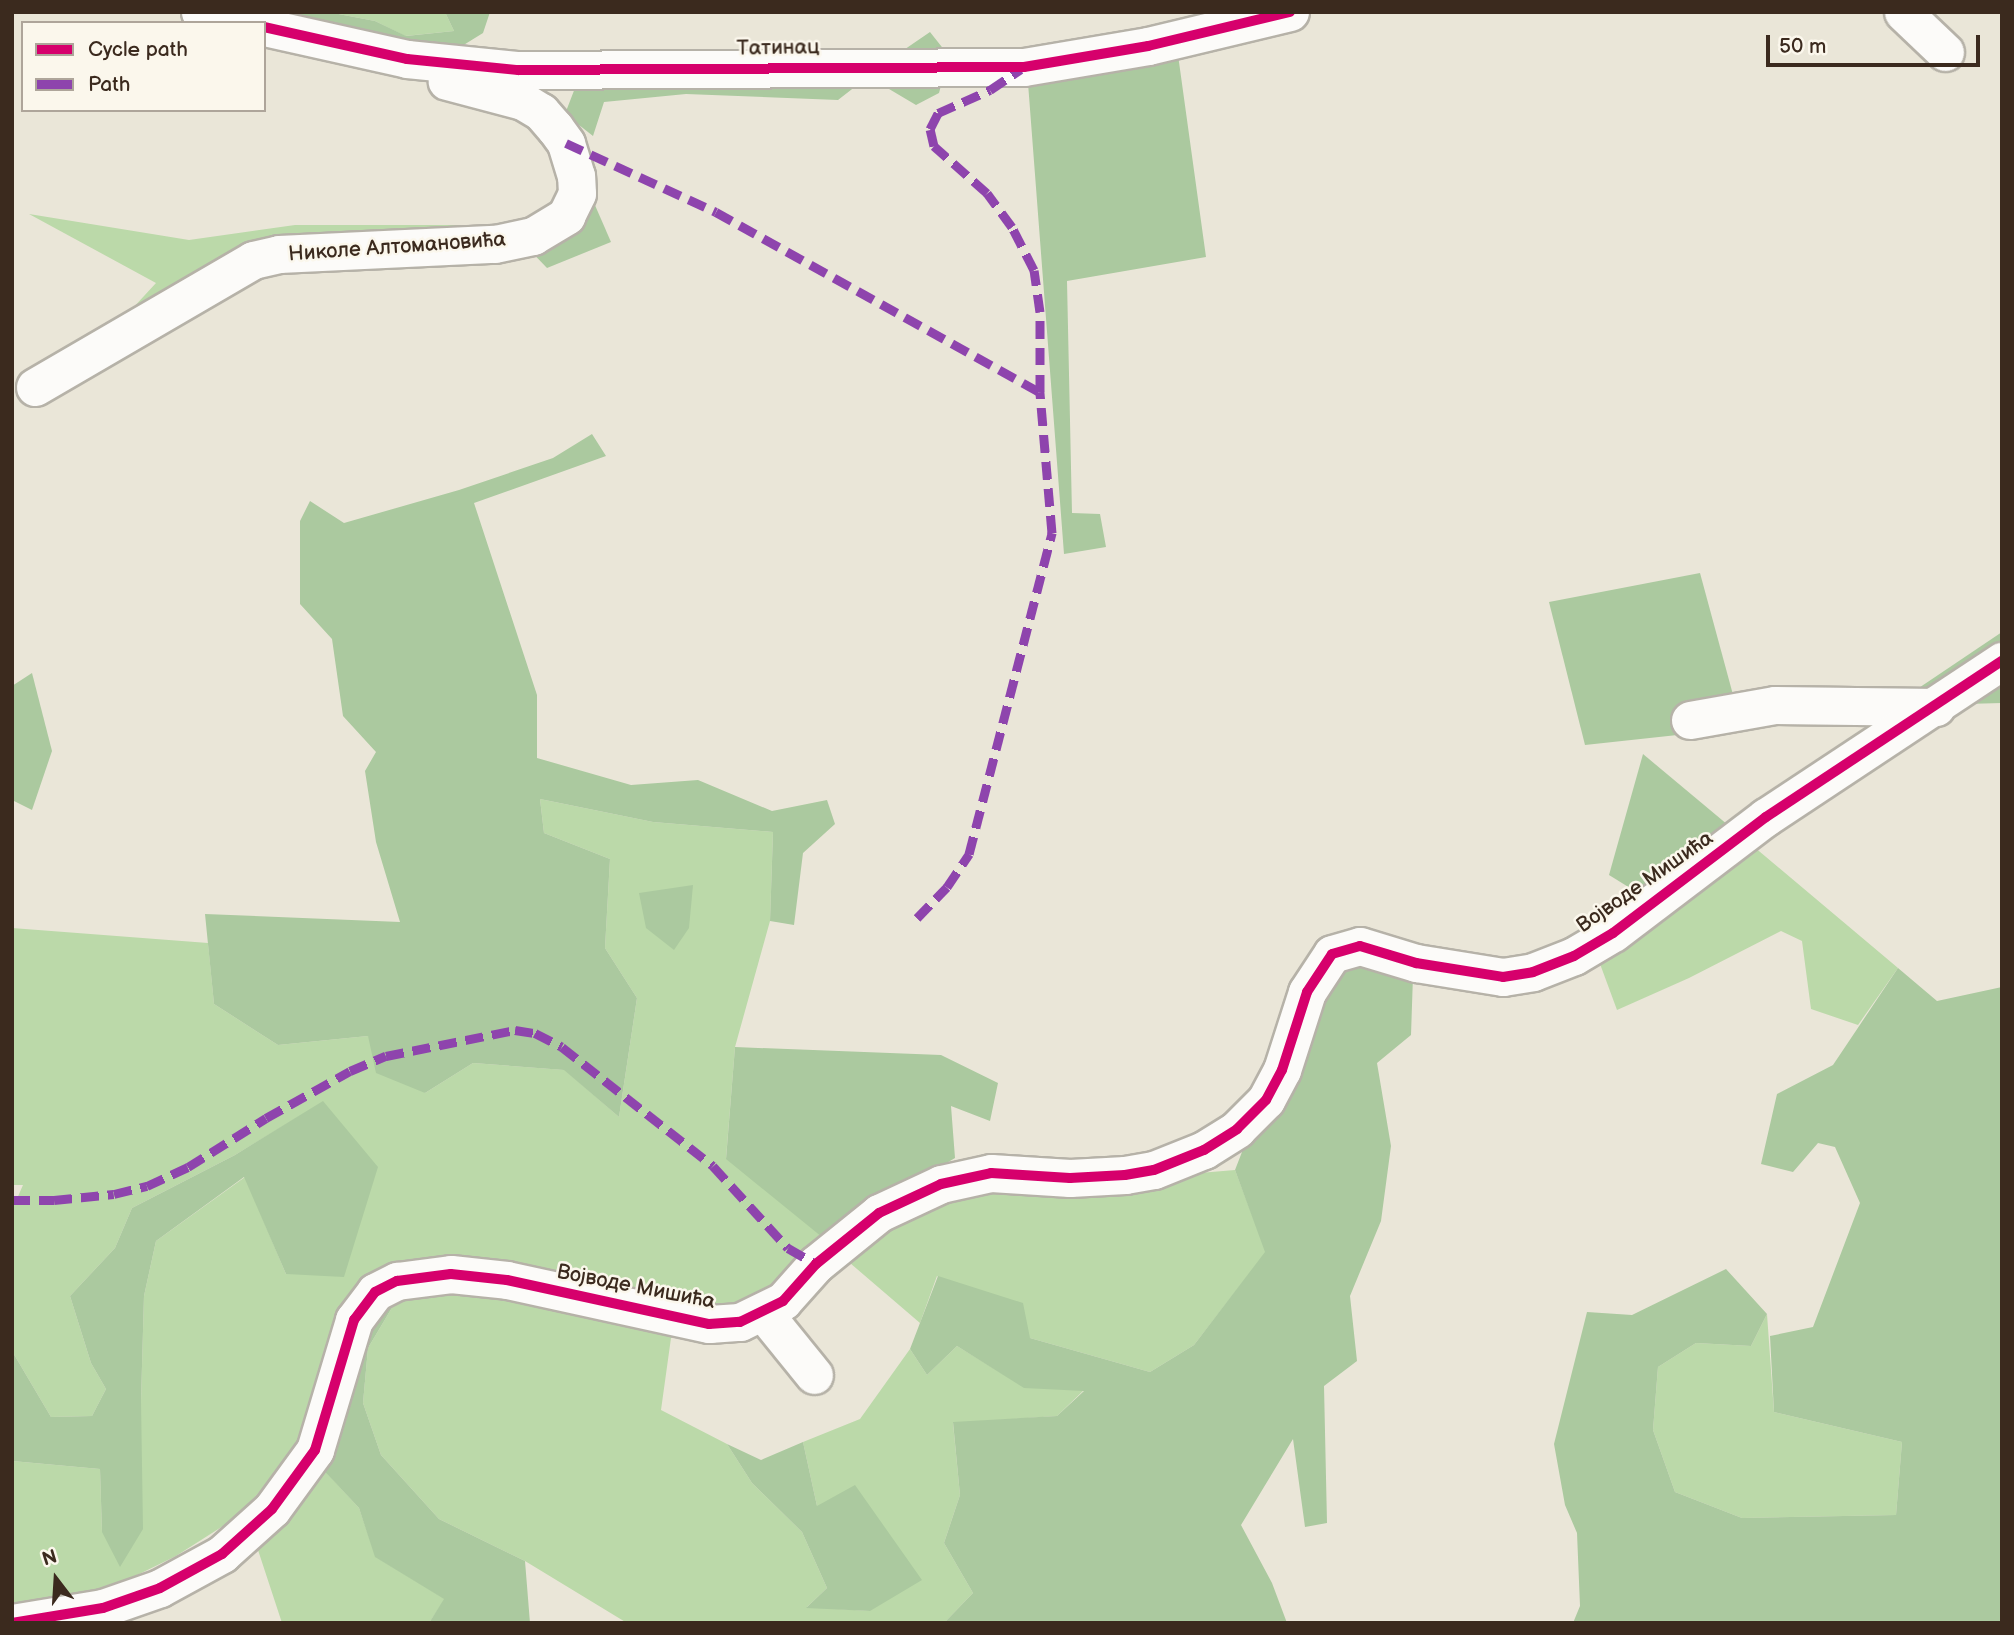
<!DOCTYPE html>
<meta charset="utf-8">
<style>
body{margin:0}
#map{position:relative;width:2014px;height:1635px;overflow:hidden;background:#eae6d8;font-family:"Balsamiq Sans",sans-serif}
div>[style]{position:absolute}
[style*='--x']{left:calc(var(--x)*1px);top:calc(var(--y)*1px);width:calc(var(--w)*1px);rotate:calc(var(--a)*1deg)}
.green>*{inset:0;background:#bbd9a9}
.forest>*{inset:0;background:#abc99f}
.roads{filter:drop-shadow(2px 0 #b6b2a8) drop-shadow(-2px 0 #b6b2a8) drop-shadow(0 2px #b6b2a8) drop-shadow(0 -2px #b6b2a8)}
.minor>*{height:37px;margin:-18.5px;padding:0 18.5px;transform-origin:18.5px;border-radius:18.5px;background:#fcfbf9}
.quiet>*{height:9px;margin-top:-4.5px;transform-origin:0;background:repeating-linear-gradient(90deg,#8e44ad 0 18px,transparent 0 27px)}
.cycleway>*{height:10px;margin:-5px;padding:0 5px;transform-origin:5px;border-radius:5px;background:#d6006c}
span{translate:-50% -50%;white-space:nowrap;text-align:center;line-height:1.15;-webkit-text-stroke:5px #fbf7ec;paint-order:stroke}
.street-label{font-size:21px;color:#3b2a1e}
.frame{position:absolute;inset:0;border:14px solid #3b2a1e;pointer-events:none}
.legend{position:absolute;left:21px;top:21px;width:245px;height:91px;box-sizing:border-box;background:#fbf7ec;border:2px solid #aea59a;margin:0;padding:9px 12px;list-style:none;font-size:21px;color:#3b2a1e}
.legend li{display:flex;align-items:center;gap:14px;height:35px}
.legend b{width:35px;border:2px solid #aea59a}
.north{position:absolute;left:21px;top:1544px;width:70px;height:70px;-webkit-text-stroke:5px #fbf7ec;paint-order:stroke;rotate:343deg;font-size:19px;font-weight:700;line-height:28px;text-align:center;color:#3b2a1e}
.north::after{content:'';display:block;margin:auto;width:24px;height:32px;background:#3b2a1e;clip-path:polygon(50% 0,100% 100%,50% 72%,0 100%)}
.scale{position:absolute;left:1766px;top:35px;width:214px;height:32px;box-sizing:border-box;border:4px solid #3b2a1e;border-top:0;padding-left:9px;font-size:21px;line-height:24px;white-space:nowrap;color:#3b2a1e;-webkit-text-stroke:5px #fbf7ec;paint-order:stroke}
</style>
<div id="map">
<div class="green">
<i style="clip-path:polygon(328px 12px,445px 12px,454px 31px,405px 36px,375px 21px)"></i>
<i style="clip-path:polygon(29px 214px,189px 240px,295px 225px,535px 225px,277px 260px,84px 361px,156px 283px)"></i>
<i style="clip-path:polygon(540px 799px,653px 822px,773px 832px,770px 921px,735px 1047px,726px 1158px,899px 1218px,974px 1192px,1235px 1170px,1266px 1252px,1194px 1345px,1150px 1372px,1030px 1338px,937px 1276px,920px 1323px,843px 1257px,671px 1338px,661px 1410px,727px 1444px,752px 1483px,802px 1532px,827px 1588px,807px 1607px,870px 1611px,817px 1506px,803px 1442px,860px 1419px,910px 1349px,927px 1375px,957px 1346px,1024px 1387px,1084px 1390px,1057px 1416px,953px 1423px,960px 1495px,944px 1543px,973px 1593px,944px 1623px,627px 1623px,525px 1561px,439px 1519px,381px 1455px,363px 1403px,368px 1348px,393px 1306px,330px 1333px,301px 1445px,359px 1508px,376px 1557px,445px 1599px,429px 1623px,282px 1623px,257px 1547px,300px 1449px,234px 1519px,176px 1556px,123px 1582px,12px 1612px,12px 1461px,100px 1469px,102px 1532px,141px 1401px,144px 1296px,156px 1241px,245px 1177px,286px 1274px,323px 1102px,235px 1155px,132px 1208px,115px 1248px,70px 1296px,91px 1363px,106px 1389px,92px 1416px,51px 1417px,12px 1351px,12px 1210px,23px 1185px,12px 1185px,12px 928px,208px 943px,214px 1004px,278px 1045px,368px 1036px,425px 1093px,473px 1063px,565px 1070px,619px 1117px,637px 998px,605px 948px,610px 859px,544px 833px)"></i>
<i style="clip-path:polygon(1728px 825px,1898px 968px,1858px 1025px,1811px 1009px,1802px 941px,1781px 931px,1689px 978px,1617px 1010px,1596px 953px)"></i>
<i style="clip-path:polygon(1767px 1314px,1774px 1412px,1902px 1442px,1896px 1515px,1742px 1518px,1675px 1492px,1653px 1430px,1658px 1367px,1696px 1343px,1751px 1346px)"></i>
</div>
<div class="forest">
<i style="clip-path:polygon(201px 12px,328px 12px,375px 21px,406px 36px,454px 31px,445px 12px,490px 12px,483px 33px,462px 46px,391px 73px)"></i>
<i style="clip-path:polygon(1174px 26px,1206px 257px,1067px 281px,1072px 513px,1100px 514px,1106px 547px,1064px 554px,1028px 83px,1041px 44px)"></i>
<i style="clip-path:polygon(930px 32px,949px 56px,939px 93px,916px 105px,884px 86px,856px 86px,838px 100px,686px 94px,604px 102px,593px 136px,565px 114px,580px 75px,892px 58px)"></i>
<i style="clip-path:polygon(591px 196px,611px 242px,547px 268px,523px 243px)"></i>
<i style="clip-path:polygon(592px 434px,606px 456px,474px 503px,537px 695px,537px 758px,631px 785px,698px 780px,772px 811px,827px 800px,835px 824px,803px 853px,794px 925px,770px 921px,773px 832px,653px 822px,540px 799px,544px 833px,610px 859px,605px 948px,637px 998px,619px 1117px,564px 1070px,473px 1063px,425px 1093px,376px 1073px,368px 1036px,278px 1045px,214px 1004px,205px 914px,400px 922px,376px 842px,365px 771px,376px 752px,343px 716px,332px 639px,300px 604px,300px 521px,310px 501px,344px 523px,459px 490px,553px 458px)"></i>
<i style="clip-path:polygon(1700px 573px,1742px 728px,1585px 745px,1549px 602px)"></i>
<i style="clip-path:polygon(2002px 632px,2002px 703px,1892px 706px)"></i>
<i style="clip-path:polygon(32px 673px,52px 751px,32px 810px,12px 800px,12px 686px)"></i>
<i style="clip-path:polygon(1643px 754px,1728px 825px,1643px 896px,1609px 875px)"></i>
<i style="clip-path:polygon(693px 885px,689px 928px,674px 950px,646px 928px,639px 893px)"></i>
<i style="clip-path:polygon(1320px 951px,1413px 976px,1411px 1035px,1377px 1063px,1391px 1146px,1381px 1221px,1350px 1296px,1357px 1361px,1324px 1386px,1327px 1523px,1305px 1527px,1293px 1439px,1241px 1525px,1272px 1583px,1287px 1623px,944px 1623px,973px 1593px,944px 1543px,960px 1495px,953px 1422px,1057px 1416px,1084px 1391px,1024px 1388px,957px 1346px,927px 1375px,910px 1349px,938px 1276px,1023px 1303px,1030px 1338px,1150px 1372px,1194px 1345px,1265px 1252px,1235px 1170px)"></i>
<i style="clip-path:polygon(1898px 968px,1937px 1001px,2002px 987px,2002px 1623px,1573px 1623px,1580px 1606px,1577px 1533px,1565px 1505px,1554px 1444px,1587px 1312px,1632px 1315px,1726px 1269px,1767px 1314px,1751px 1346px,1696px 1343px,1658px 1367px,1653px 1430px,1675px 1492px,1742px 1518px,1896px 1515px,1902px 1442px,1774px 1412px,1770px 1336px,1813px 1327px,1860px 1203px,1835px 1147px,1818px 1143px,1793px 1172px,1761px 1164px,1777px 1094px,1833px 1065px)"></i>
<i style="clip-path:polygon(735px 1047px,941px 1055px,998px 1083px,990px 1121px,951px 1106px,955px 1158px,822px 1237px,726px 1159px)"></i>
<i style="clip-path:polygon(323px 1101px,378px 1167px,344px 1277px,286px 1274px,244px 1177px,156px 1241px,144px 1296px,141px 1401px,143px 1529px,120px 1567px,102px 1532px,100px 1469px,12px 1461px,12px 1351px,51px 1417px,92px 1416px,106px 1389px,91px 1363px,70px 1296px,115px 1248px,132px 1208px,235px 1155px)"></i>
<i style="clip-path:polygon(368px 1281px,393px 1306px,368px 1348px,363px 1403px,381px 1455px,439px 1519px,525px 1561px,530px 1623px,429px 1623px,444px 1599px,375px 1557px,359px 1508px,301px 1446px,330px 1333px)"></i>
<i style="clip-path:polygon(803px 1442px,817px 1506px,855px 1485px,922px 1580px,870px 1611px,806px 1608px,827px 1588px,802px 1532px,752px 1483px,727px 1444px,761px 1460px)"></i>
</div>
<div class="roads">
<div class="minor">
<i style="--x:200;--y:12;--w:48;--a:13.2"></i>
<i style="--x:1903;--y:12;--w:58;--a:43.6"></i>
<i style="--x:264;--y:27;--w:147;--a:12.6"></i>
<i style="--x:407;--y:59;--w:112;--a:5.7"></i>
<i style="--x:518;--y:70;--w:506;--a:-0.34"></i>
<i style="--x:1024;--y:67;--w:126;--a:-9.6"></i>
<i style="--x:1148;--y:46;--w:146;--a:-13.5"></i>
<i style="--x:35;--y:387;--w:252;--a:-30.2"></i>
<i style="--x:253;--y:260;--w:27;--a:-13"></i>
<i style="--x:279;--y:254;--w:216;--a:-2.7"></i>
<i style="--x:495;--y:244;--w:39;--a:-12"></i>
<i style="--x:533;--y:236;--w:39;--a:-31"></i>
<i style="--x:566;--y:216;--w:25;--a:-64"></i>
<i style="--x:577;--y:193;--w:17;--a:-93"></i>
<i style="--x:576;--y:176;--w:34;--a:-107"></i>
<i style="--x:566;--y:143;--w:19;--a:-126"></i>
<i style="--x:555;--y:128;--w:21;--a:-131"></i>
<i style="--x:541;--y:112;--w:21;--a:-149"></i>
<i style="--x:523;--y:101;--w:79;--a:-165.3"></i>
<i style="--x:1690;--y:720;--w:86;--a:-10"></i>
<i style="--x:1775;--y:705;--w:161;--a:0.7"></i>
<i style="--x:763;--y:1312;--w:81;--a:51"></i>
<i style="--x:12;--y:1623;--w:92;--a:-9.4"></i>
<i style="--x:103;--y:1608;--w:60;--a:-19.3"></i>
<i style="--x:160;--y:1588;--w:71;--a:-28.7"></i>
<i style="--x:222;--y:1554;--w:67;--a:-42"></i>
<i style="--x:272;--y:1509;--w:73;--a:-53.9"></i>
<i style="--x:315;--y:1450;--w:136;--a:-73.3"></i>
<i style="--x:354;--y:1320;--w:35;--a:-53"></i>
<i style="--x:375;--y:1292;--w:25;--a:-27"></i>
<i style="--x:397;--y:1281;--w:54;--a:-7.4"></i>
<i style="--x:451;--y:1274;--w:56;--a:6.1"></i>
<i style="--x:507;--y:1280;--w:207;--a:12.3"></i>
<i style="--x:709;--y:1324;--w:31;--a:-4"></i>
<i style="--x:740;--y:1322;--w:48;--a:-26"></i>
<i style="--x:783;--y:1301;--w:50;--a:-48.3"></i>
<i style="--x:816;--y:1264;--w:81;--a:-39"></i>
<i style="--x:879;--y:1213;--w:68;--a:-25.1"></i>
<i style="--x:941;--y:1184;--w:51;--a:-12.4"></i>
<i style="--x:991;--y:1173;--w:79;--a:3.6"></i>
<i style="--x:1070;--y:1178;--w:55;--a:-3.1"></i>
<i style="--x:1125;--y:1175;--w:29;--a:-10"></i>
<i style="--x:1154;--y:1170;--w:54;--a:-21.8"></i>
<i style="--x:1204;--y:1150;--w:39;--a:-32"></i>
<i style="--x:1237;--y:1129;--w:41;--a:-45"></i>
<i style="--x:1266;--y:1100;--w:34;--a:-62"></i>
<i style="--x:1282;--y:1070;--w:82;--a:-72.2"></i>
<i style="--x:1307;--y:992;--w:45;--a:-56.7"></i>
<i style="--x:1332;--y:954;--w:29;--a:-16"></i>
<i style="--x:1360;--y:946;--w:59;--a:16.9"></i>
<i style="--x:1416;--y:963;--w:88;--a:9.1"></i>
<i style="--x:1503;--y:977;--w:30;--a:-9"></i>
<i style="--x:1533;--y:972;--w:44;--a:-21.3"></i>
<i style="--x:1574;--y:956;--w:45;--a:-30.5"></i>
<i style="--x:1613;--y:933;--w:192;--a:-37.2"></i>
<i style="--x:1766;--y:817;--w:283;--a:-33.5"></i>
</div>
</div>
<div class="quiet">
<i style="--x:566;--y:143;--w:165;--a:24.7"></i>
<i style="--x:716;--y:212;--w:371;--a:29.1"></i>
<i style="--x:917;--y:918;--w:43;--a:-45.9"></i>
<i style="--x:947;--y:887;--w:40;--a:-56"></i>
<i style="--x:969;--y:854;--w:332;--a:-75.5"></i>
<i style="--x:1052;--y:533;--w:142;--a:-94.9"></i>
<i style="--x:1040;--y:392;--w:80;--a:-90"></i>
<i style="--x:1040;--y:312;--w:42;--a:-98.1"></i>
<i style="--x:1034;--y:270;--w:48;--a:-117.1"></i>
<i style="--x:1012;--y:227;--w:42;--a:-126.3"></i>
<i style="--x:987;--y:193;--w:71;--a:-138.4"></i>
<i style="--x:934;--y:146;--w:17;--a:-103"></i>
<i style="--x:930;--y:129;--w:18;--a:-63"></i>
<i style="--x:938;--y:113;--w:57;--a:-23.9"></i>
<i style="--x:990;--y:90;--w:37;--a:-34"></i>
<i style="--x:12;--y:1200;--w:42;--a:0"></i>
<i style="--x:54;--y:1200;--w:60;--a:-5.7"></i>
<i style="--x:114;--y:1194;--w:34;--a:-14"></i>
<i style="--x:147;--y:1186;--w:45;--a:-24.9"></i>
<i style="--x:188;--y:1167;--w:92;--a:-32.1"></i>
<i style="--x:266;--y:1118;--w:96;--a:-29.2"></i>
<i style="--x:350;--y:1071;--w:39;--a:-23"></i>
<i style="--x:386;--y:1056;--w:132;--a:-11.4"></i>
<i style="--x:515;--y:1030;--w:20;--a:9"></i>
<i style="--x:535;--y:1033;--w:30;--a:27"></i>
<i style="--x:562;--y:1047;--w:192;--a:38.2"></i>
<i style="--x:713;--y:1166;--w:111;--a:47.6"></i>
<i style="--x:788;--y:1248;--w:32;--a:30"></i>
</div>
<div class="cycleway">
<i style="--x:264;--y:27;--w:147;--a:12.6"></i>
<i style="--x:407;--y:59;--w:112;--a:5.7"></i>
<i style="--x:518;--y:70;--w:506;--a:-0.34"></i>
<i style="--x:1024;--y:67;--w:126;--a:-9.6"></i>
<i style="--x:1148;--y:46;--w:146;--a:-13.5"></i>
<i style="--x:12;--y:1623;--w:92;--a:-9.4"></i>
<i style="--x:103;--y:1608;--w:60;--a:-19.3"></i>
<i style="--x:160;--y:1588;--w:71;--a:-28.7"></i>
<i style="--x:222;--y:1554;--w:67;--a:-42"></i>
<i style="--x:272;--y:1509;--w:73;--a:-53.9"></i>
<i style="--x:315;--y:1450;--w:136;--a:-73.3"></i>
<i style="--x:354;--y:1320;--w:35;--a:-53"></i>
<i style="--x:375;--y:1292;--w:25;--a:-27"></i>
<i style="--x:397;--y:1281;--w:54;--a:-7.4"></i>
<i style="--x:451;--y:1274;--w:56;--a:6.1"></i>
<i style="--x:507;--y:1280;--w:207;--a:12.3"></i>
<i style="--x:709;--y:1324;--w:31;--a:-4"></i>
<i style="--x:740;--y:1322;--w:48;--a:-26"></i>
<i style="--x:783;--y:1301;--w:50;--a:-48.3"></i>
<i style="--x:816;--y:1264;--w:81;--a:-39"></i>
<i style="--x:879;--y:1213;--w:68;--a:-25.1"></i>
<i style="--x:941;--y:1184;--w:51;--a:-12.4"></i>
<i style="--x:991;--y:1173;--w:79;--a:3.6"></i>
<i style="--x:1070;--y:1178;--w:55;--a:-3.1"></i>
<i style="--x:1125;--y:1175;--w:29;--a:-10"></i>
<i style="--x:1154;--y:1170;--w:54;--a:-21.8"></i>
<i style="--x:1204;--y:1150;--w:39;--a:-32"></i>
<i style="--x:1237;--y:1129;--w:41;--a:-45"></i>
<i style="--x:1266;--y:1100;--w:34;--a:-62"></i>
<i style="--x:1282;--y:1070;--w:82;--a:-72.2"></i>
<i style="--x:1307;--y:992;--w:45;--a:-56.7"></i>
<i style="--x:1332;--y:954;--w:29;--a:-16"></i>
<i style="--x:1360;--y:946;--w:59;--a:16.9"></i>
<i style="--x:1416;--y:963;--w:88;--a:9.1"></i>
<i style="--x:1503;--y:977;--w:30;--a:-9"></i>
<i style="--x:1533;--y:972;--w:44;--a:-21.3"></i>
<i style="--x:1574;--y:956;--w:45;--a:-30.5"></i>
<i style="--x:1613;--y:933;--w:192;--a:-37.2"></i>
<i style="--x:1766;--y:817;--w:283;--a:-33.5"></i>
</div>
<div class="street-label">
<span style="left:778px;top:48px;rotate:-1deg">Татинац</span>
<span style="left:397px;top:247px;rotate:-4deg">Николе Алтомановића</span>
<span style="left:1645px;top:882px;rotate:-35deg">Војводе Мишића</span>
<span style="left:636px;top:1287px;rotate:11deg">Војводе Мишића</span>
</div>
<div class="frame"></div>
<ul class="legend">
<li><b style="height:9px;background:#d6006c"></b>Cycle path</li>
<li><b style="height:9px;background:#8e44ad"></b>Path</li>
</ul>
<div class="north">N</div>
<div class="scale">50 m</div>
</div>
